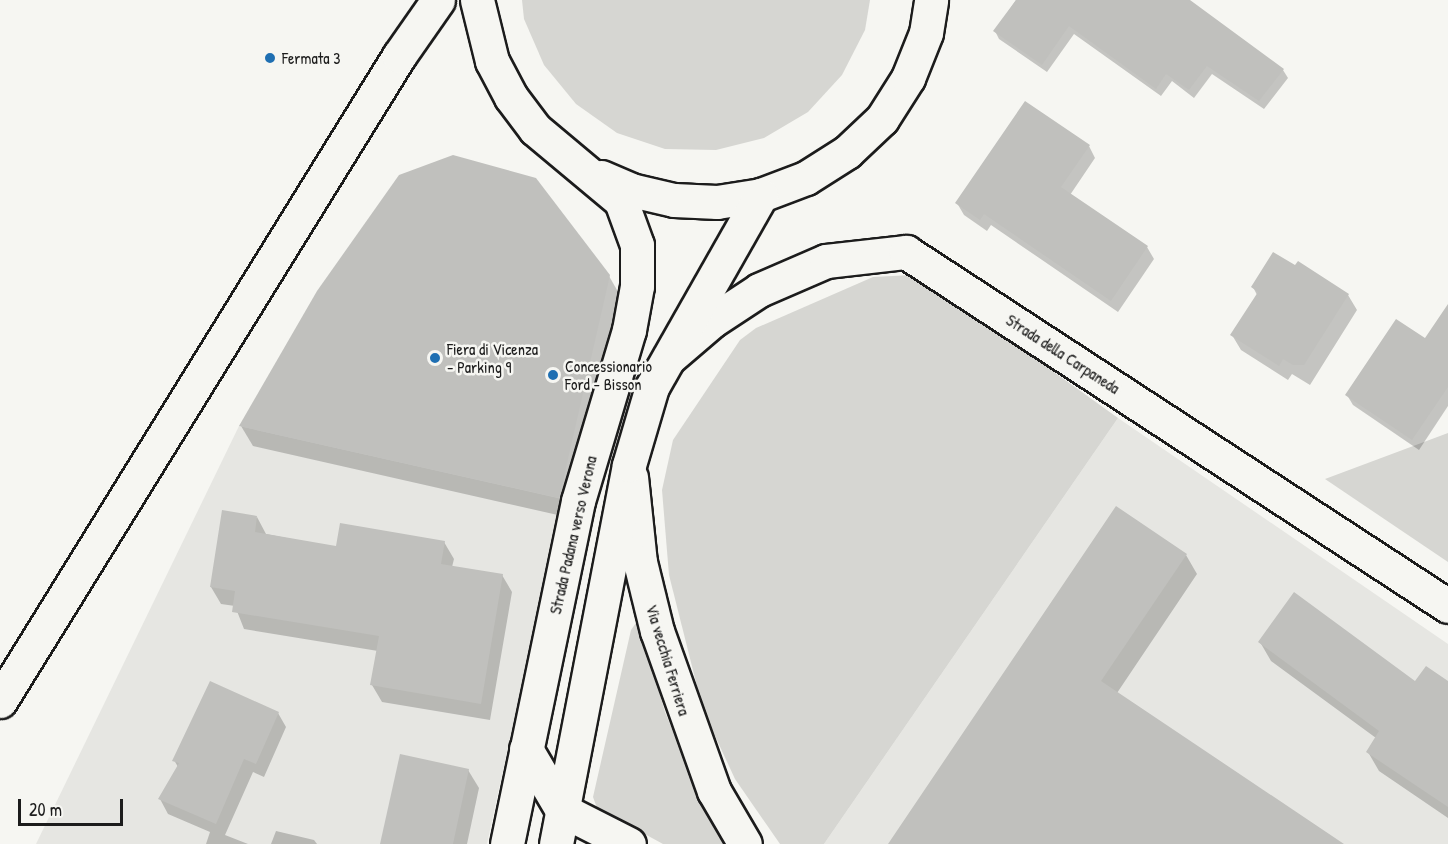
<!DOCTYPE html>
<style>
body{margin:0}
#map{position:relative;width:1448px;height:844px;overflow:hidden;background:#f6f6f2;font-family:"Patrick Hand",sans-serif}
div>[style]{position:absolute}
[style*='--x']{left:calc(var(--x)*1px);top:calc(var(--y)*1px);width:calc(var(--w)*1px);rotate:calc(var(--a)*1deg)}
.built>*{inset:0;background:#e6e6e2}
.green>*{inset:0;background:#d6d6d2}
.shadow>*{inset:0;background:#0003}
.building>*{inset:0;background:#c0c0bd}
.roads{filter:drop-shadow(2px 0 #1c1c1c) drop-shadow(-2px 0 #1c1c1c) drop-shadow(0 2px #1c1c1c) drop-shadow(0 -2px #1c1c1c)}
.minor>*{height:33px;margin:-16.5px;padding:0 16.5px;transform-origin:16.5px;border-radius:16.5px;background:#f6f6f2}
.secondary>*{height:33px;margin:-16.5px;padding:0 16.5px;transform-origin:16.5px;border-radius:16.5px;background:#f6f6f2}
.trunk>*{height:33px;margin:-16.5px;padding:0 16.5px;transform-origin:16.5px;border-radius:16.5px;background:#f6f6f2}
.dots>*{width:16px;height:16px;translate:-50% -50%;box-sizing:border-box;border:3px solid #f6f6f2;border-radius:50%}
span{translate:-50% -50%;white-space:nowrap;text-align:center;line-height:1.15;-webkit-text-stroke:5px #f6f6f2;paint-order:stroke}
.poi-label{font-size:16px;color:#1c1c1c}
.left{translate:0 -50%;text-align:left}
.street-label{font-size:16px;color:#1c1c1c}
.scale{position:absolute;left:18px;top:799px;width:105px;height:27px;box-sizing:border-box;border:3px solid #1c1c1c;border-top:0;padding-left:8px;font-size:18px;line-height:21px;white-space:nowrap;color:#1c1c1c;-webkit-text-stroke:4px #f6f6f2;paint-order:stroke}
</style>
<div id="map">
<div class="built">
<i style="clip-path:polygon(1118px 418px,1448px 644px,1448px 844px,824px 844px)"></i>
<i style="clip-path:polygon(239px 426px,562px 499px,487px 844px,36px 844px)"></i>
</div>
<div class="green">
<i style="clip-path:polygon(522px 0,870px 0,865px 30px,842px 75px,808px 112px,764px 138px,716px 150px,665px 149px,617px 133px,576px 104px,544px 65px,524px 19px)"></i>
<i style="clip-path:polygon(912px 275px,937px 288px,1118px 418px,824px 844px,780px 844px,735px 779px,703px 710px,669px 575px,662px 490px,673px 440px,740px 340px,756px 328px,873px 277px)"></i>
<i style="clip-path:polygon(1448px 433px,1448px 562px,1325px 479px)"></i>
<i style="clip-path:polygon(638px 620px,665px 712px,686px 763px,731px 844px,663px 844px,597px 808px,593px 797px,631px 630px)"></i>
</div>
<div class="shadow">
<i style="clip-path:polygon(1016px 0,1188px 0,1283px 70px,1288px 78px,1264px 109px,1212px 74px,1194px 98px,1172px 81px,1161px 96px,1074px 34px,1047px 72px,999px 39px,995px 31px)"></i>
<i style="clip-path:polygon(1089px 146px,1095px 158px,1070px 195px,1147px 247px,1154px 259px,1118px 312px,991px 225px,987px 231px,964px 215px,957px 203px)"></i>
<i style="clip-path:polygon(1295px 267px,1348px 295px,1357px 310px,1310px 385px,1292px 374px,1288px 380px,1241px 350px,1232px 335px,1257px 295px,1253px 287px)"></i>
<i style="clip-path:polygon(609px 276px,621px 297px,571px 518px,253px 446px,241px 426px)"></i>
<i style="clip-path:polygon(1448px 335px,1448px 406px,1419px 450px,1353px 405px,1347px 395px,1425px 340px)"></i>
<i style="clip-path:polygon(257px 517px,266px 534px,337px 548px,444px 542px,454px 559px,452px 567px,502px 575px,512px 592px,490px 720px,382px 702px,372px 685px,378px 651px,244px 629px,235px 606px,221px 604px,211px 587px)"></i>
<i style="clip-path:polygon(1186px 555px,1197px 574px,1117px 693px,1342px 844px,890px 844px)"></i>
<i style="clip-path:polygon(1260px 642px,1416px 683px,1448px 683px,1448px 818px,1379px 771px,1368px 752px,1376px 738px,1271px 661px)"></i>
<i style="clip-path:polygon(278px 713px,286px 727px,264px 777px,253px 772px,225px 835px,248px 844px,206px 844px,210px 832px,168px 814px,160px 799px,178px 767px,174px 760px)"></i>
<i style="clip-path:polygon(468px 770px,479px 788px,467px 844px,381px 844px)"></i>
<i style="clip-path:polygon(276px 831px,314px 840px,317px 844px,271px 844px)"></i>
</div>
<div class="building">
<i style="clip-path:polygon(1016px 0,1190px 0,1284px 69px,1259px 101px,1207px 66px,1189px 90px,1166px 74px,1156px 89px,1069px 26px,1042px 65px,993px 31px)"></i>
<i style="clip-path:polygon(1025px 101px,1090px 145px,1061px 187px,1148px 246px,1111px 301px,984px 214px,980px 220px,955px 203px)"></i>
<i style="clip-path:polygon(453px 155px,536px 178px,610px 275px,559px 498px,239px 426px,317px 291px,399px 175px)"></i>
<i style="clip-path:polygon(1273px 252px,1295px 265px,1298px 261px,1349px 294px,1304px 365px,1293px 365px,1283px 359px,1279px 366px,1230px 335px,1258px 292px,1251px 287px)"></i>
<i style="clip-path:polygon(1448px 304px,1448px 387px,1412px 440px,1345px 395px,1396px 319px,1425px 338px)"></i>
<i style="clip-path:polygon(1116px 506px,1187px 554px,1101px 681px,1344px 844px,888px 844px)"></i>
<i style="clip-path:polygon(222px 510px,257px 516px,255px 532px,336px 546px,340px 523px,445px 541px,441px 564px,503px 574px,481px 704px,370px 685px,379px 636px,232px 612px,235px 591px,210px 587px)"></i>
<i style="clip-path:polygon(1294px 592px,1415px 681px,1426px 666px,1448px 681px,1448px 807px,1366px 752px,1379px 731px,1258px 642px)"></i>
<i style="clip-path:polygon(210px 681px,279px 712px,256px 764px,244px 759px,216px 824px,158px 799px,179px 763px,172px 761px)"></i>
<i style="clip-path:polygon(400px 754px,469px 769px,453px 844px,380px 844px)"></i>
</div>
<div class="roads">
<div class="minor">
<i style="--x:670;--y:357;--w:55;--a:-40.6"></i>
<i style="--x:712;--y:321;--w:56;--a:-33.4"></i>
<i style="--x:759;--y:290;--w:73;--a:-23.4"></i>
<i style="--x:826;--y:261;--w:81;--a:-6.4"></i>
<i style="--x:906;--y:252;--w:647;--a:33.15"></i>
<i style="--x:631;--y:477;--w:85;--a:84"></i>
<i style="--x:640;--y:562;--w:71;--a:76.2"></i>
<i style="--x:657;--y:631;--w:170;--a:70.4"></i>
<i style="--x:714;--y:791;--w:61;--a:59.7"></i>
<i style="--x:526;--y:749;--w:71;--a:59.5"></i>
<i style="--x:562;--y:810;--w:75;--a:26.9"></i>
</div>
<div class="secondary">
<i style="--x:477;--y:0;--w:63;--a:76.2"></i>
<i style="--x:492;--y:61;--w:41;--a:62.2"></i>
<i style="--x:511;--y:97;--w:40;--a:53"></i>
<i style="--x:535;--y:129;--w:112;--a:39.9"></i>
<i style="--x:621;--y:201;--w:47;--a:70"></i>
<i style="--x:637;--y:245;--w:41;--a:90"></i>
<i style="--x:637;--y:286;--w:45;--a:100.3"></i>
<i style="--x:629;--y:330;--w:178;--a:106.6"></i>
<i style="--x:578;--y:501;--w:350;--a:101.7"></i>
<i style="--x:601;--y:177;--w:33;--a:23"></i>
<i style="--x:631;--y:190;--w:44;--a:13.1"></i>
<i style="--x:674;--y:200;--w:43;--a:2.7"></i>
<i style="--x:717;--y:202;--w:45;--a:-9"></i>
<i style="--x:761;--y:195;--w:48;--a:-20.7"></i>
<i style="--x:806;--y:178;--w:49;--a:-32.4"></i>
<i style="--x:847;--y:152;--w:48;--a:-43.3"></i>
<i style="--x:882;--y:119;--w:49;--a:-57.6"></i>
<i style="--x:908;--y:78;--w:48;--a:-68.2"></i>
<i style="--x:926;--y:33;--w:33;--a:-81"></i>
<i style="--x:556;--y:844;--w:386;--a:-79.1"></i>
<i style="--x:629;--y:465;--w:81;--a:-73.6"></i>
<i style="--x:652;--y:387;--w:221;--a:-60.4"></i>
</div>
<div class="trunk">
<i style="--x:0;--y:701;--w:758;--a:-58.26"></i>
<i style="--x:399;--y:56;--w:68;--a:-55.1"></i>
</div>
</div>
<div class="dots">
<i style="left:270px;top:58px;background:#1f6fb2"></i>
<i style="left:435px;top:358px;background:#1f6fb2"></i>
<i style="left:553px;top:375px;background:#1f6fb2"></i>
</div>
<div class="poi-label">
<span class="left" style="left:282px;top:58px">Fermata 3</span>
<span class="left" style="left:447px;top:358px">Fiera di Vicenza<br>- Parking 9</span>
<span class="left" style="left:565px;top:375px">Concessionario<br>Ford - Bisson</span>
</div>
<div class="street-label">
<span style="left:1063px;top:354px;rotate:33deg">Strada della Carpaneda</span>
<span style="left:573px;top:535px;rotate:-77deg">Strada Padana verso Verona</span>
<span style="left:668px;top:660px;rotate:73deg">Via vecchia Ferriera</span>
</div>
<div class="scale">20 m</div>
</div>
